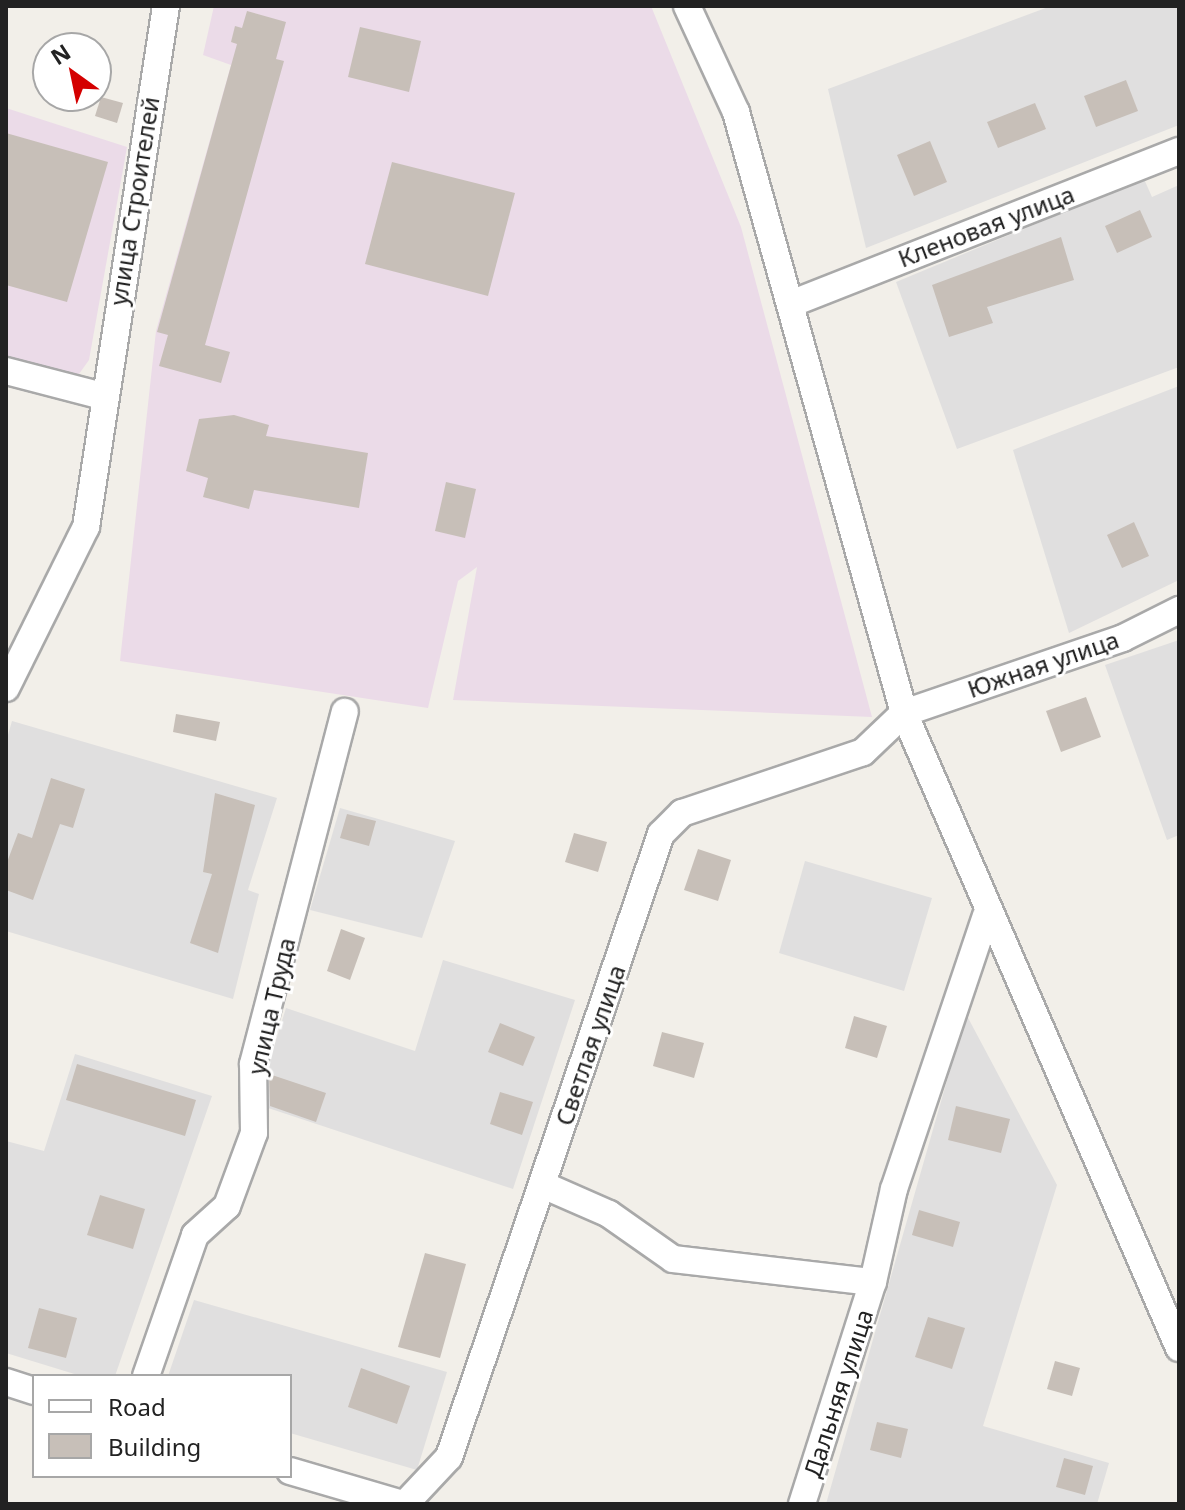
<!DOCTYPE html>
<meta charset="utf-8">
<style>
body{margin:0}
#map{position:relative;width:1185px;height:1510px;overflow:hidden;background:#f2efe9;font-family:"Noto Sans",sans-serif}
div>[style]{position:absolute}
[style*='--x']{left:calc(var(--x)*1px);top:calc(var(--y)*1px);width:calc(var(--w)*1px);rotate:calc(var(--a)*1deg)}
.residential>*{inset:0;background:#e0dfdf}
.industrial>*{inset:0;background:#ebdbe8}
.building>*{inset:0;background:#c7bfb8}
.roads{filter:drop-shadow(2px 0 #a9a9a9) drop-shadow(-2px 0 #a9a9a9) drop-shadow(0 2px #a9a9a9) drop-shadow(0 -2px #a9a9a9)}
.minor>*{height:26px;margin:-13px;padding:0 13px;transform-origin:13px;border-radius:13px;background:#fff}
span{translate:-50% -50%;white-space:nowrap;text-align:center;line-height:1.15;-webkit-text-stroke:6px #fff;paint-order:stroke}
.street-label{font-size:24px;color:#222}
.frame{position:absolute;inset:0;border:8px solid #222;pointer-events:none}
.legend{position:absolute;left:32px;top:1374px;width:260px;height:104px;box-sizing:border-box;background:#fff;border:2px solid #a7a7a7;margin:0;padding:10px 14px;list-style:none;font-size:24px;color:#222}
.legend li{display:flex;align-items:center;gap:16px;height:40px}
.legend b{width:40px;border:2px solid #a7a7a7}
.north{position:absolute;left:32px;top:32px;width:80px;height:80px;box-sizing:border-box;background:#fff;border:2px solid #a7a7a7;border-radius:50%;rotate:327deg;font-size:22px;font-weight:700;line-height:32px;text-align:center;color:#222}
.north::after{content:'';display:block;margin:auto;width:28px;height:36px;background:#d40000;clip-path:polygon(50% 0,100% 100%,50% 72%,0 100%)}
</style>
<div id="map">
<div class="residential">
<i style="clip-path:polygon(1051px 6px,1179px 6px,1179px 125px,866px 248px,828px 89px)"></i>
<i style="clip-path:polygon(1144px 179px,1152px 197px,1179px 185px,1179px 367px,957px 449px,896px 282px)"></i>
<i style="clip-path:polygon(1179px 386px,1179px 580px,1069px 633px,1013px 450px)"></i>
<i style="clip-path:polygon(1179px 640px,1179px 835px,1167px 840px,1105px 665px)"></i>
<i style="clip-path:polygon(12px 721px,277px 798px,248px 890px,259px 894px,233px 999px,6px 931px,6px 742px)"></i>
<i style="clip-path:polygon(340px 808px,455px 841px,422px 938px,310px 910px)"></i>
<i style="clip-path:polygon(805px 861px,932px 898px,904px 991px,779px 953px)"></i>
<i style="clip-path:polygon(443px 960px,575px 1000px,513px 1189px,256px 1104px,286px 1008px,415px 1051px)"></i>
<i style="clip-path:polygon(966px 1014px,1057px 1185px,983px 1426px,1109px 1463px,1097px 1504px,826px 1504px)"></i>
<i style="clip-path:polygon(75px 1054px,212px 1096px,115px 1376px,81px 1376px,6px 1353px,6px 1141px,44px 1151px)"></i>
<i style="clip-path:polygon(194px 1300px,447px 1372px,417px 1470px,290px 1433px,290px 1376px,168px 1376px)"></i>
</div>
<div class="industrial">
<i style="clip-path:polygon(214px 6px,651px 6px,741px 227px,872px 717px,453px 700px,477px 567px,458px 581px,428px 708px,120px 661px,156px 331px,231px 65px,203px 55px)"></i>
<i style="clip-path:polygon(6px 108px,127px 147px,89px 360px,79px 374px,64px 378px,6px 360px)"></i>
</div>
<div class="building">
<i style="clip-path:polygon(247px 11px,286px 22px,276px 59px,284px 61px,205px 345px,230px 352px,221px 383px,159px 366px,168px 335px,157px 332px,237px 44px,231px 42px,235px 26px,242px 28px)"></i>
<i style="clip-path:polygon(360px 27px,421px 41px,409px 92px,348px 77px)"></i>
<i style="clip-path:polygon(1126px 80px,1138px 111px,1096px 127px,1084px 96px)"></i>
<i style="clip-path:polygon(101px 97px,123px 103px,117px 123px,95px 116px)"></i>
<i style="clip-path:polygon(1035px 103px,1046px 129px,998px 148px,987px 122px)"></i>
<i style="clip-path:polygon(6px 133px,108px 162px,67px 302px,6px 285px)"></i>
<i style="clip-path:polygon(930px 141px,947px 182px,914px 196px,897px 155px)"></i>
<i style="clip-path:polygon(392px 162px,515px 193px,488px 296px,365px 264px)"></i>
<i style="clip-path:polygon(1140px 210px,1152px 237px,1117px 253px,1105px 226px)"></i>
<i style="clip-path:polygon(1061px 237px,1074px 280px,987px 307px,993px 323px,949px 337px,932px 285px)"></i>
<i style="clip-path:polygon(234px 415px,269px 425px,266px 436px,368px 453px,359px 508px,254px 490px,249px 509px,203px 497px,208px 478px,186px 471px,199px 419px)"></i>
<i style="clip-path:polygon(446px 482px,476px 489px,465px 538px,435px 531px)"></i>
<i style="clip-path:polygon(1134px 522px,1149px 556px,1122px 568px,1107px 535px)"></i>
<i style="clip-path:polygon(1086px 697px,1101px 737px,1061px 752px,1046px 711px)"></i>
<i style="clip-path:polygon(176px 714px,220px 722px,216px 741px,173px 732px)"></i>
<i style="clip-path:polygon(51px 778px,85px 789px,73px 828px,60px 824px,33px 900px,6px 890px,6px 865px,18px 833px,32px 838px)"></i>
<i style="clip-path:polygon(215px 793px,255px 805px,218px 953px,190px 943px,212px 874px,203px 872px)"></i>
<i style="clip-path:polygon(347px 814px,376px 821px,369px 846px,340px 838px)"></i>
<i style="clip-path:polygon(574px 833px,607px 842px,598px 872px,565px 862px)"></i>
<i style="clip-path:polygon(698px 849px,731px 860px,718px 901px,684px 890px)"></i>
<i style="clip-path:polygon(341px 929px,365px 938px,350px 980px,327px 971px)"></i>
<i style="clip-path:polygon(854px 1016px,887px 1026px,877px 1058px,845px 1048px)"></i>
<i style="clip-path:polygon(500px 1023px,535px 1037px,523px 1066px,488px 1052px)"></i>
<i style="clip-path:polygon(662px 1032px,704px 1043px,694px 1078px,653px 1066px)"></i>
<i style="clip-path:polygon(77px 1064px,196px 1100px,185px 1136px,66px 1100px)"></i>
<i style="clip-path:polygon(269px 1074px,326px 1093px,316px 1122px,270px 1106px)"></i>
<i style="clip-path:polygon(500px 1092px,533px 1102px,522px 1135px,490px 1124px)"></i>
<i style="clip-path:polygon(956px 1106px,1010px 1119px,1001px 1153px,948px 1140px)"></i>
<i style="clip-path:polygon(100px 1195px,145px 1209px,133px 1249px,87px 1235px)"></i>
<i style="clip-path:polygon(919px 1210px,960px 1222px,953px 1247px,912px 1235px)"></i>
<i style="clip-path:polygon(425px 1253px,466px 1264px,440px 1358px,398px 1347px)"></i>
<i style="clip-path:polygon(39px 1308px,77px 1318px,66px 1358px,28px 1348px)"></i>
<i style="clip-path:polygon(928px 1317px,965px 1328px,952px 1369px,915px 1357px)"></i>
<i style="clip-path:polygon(1055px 1361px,1080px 1368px,1072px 1396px,1047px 1389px)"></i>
<i style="clip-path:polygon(361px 1368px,410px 1386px,397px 1424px,348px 1407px)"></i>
<i style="clip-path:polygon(877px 1422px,908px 1429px,901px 1458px,870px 1450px)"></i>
<i style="clip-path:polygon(1064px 1458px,1093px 1466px,1085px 1495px,1056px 1487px)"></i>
</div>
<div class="roads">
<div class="minor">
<i style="--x:687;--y:6;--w:117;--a:65.2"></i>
<i style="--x:736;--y:112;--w:624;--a:74.38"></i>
<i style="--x:904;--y:713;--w:692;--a:66.58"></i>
<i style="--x:793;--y:303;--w:415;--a:-21.5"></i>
<i style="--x:6;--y:371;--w:100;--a:14.5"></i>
<i style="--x:6;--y:688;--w:180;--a:-63.6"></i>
<i style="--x:86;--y:527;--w:527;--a:-81.27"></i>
<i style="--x:543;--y:1185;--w:72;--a:23.7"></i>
<i style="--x:609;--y:1214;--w:78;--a:35.1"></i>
<i style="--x:673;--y:1259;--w:201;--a:6.6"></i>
<i style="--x:873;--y:1282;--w:95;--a:-77.3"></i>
<i style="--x:894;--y:1189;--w:288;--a:-71.4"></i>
<i style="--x:146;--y:1376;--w:149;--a:-70.8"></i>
<i style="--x:195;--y:1235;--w:43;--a:-42.2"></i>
<i style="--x:227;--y:1206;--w:78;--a:-69.7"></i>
<i style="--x:254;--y:1133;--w:69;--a:-90.8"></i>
<i style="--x:253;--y:1064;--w:364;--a:-75.4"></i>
<i style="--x:6;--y:1382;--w:29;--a:18"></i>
<i style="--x:290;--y:1471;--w:118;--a:16.3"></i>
<i style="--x:405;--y:1504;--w:64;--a:-46.9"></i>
<i style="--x:449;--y:1457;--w:658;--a:-71.21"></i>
<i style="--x:661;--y:834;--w:30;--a:-45"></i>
<i style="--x:682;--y:813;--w:191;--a:-18.6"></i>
<i style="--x:863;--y:752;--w:57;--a:-43.6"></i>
<i style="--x:904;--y:713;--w:231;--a:-18.9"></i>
<i style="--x:1123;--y:638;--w:63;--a:-26.6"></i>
<i style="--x:802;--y:1504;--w:233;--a:-72.3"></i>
</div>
</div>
<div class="street-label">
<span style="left:134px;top:201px;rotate:-81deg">улица Строителей</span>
<span style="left:986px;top:226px;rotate:-21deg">Кленовая улица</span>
<span style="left:1043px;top:664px;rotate:-19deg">Южная улица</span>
<span style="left:271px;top:1006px;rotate:-77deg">улица Труда</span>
<span style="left:590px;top:1045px;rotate:-71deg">Светлая улица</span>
<span style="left:838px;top:1393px;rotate:-72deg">Дальняя улица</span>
</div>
<div class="frame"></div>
<ul class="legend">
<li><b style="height:10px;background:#fff"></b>Road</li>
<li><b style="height:22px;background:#c7bfb8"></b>Building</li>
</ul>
<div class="north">N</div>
</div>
